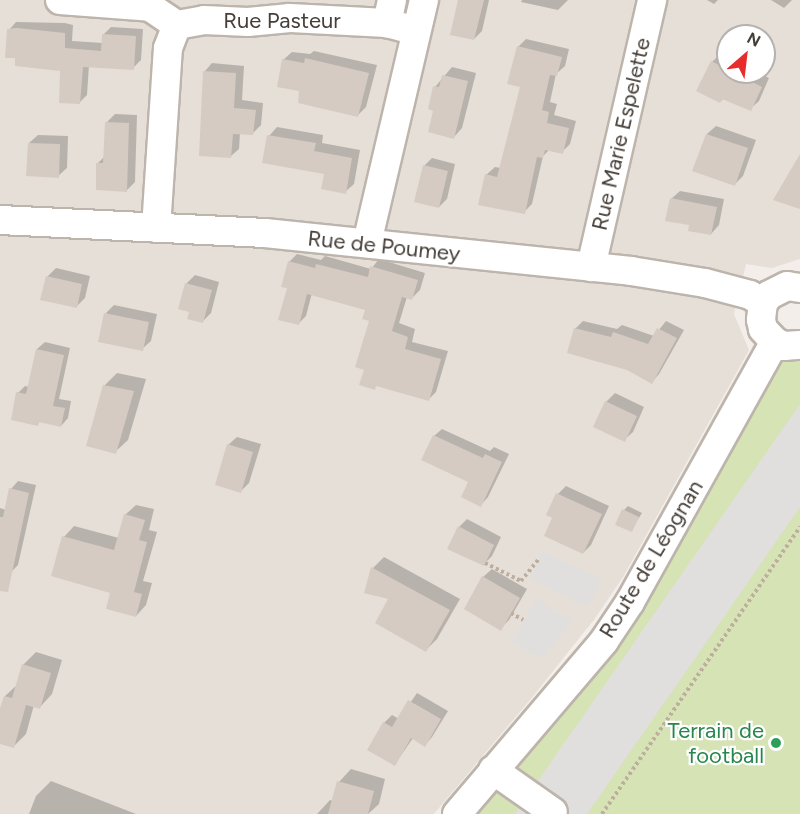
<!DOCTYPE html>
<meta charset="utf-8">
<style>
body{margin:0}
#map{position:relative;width:800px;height:814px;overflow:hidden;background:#f3eee9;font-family:Figtree,sans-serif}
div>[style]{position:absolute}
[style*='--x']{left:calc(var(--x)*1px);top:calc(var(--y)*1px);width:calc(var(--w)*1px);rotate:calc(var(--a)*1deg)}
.residential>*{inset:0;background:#e6dfd7}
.green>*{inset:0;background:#d5e3b5}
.parking>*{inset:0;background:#e1dfdd}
.shadow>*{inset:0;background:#0003}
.building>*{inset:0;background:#d6cbc2}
.path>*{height:4px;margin-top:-2px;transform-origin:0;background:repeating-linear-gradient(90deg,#beae9e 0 3px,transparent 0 6px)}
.roads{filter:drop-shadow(2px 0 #bdb4ac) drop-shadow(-2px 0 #bdb4ac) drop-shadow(0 2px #bdb4ac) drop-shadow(0 -2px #bdb4ac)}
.minor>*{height:28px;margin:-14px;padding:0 14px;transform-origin:14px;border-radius:14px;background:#fff}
.dots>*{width:16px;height:16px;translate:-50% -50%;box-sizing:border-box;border:3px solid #fff;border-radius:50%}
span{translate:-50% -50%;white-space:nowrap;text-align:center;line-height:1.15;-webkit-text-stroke:4.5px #fff;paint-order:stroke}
.street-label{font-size:22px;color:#463e38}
.leisure-label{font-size:22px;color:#27864d}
.right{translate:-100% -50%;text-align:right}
.north{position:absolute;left:716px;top:24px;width:60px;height:60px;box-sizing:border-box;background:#fff;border:2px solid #b5b2af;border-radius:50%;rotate:28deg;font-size:16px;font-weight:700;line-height:24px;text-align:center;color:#463e38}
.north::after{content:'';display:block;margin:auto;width:21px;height:27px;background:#e72c2c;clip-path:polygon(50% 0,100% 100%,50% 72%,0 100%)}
</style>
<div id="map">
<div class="residential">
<i style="clip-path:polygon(evenodd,0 0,800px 0,800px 259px,772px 268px,746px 264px,734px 314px,749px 350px,623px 577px,596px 617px,534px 695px,434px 814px,0 814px,0 0,728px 36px,764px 36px,764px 72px,728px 72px,728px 36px)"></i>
</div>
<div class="green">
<i style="clip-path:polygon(800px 361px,800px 814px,474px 814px,779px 362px)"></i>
</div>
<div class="parking">
<i style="clip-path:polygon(800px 404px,800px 507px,587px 814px,515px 814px)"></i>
<i style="clip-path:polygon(542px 551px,602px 579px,588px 607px,529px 579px)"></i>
<i style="clip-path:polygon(536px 599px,573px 620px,541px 659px,511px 642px)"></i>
</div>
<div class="shadow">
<i style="clip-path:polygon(459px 0,489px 0,482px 31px,474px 39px)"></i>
<i style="clip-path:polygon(522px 0,568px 0,558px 10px,521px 2px)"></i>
<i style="clip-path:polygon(707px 0,718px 0,714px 4px)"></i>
<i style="clip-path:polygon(771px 0,792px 0,784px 8px)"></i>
<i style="clip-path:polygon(16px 22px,65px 23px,73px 25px,72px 41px,103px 43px,103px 35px,111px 27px,143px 29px,141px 60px,133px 68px,89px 65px,87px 95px,79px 103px,62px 70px,17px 57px,9px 30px)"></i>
<i style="clip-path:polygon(526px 39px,569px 49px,565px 66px,556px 74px,550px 102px,557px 104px,554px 115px,576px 121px,570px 144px,562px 152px,549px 150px,543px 156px,532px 204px,524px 212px,486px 175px,495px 167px,501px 168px,522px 86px,518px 47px)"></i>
<i style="clip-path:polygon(314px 51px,377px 65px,366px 107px,357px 116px,301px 90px,283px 60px,292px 52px,310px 54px)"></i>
<i style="clip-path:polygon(720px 54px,728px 58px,728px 72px,757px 72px,769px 78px,759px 101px,750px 109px,724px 98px,720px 102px,712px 62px)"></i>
<i style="clip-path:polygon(212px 63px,244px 66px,242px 100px,263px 103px,261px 125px,253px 133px,240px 133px,239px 149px,231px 156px,205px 71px)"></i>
<i style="clip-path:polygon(452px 67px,476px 73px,462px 128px,454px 137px,435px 110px,435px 87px)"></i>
<i style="clip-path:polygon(115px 114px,137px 115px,135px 182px,126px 191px,98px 163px,105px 156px,107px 122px)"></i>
<i style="clip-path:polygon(716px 126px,756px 140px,743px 176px,734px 185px,707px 134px)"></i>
<i style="clip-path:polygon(277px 127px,323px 135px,322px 143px,360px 150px,354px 184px,345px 192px,325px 173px,269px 136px)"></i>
<i style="clip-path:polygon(38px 135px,68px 136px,67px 168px,58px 176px,29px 143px)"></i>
<i style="clip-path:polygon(432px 158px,455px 164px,447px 199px,439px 207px,424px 166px)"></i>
<i style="clip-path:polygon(680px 191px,724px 199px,719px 225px,711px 234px,690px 224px,671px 199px)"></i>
<i style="clip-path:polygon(297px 254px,321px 260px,325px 256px,371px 269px,379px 259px,425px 273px,420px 290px,412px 298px,407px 297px,399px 323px,415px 329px,412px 342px,448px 351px,436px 392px,428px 400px,377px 385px,374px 388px,365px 369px,371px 320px,367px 308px,312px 293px,306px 316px,298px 324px,289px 287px,289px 262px)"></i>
<i style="clip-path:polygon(56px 268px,90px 276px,85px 298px,76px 307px,47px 277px)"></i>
<i style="clip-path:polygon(195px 275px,219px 282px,211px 313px,203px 321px,191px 311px,186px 284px)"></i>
<i style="clip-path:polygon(114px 305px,157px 314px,151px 341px,142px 349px,106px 313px)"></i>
<i style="clip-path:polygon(583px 321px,617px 329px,622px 325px,654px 336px,666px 321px,684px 330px,659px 374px,652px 382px,628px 369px,575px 329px)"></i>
<i style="clip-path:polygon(45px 342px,70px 348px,59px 399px,71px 401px,68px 418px,61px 426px,41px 421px,37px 424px,18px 393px,25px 386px,29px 387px,37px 349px)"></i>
<i style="clip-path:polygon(117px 373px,146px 379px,128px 440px,115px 452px,104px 386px)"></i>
<i style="clip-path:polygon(615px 393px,644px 407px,633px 432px,624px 440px,606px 402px)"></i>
<i style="clip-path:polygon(442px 429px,490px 451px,494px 447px,509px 454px,488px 497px,481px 505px,470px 481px,434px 436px)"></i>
<i style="clip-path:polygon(237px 437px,261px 444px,249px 483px,241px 491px,228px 445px)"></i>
<i style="clip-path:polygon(18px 481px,36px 485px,18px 565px,11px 572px,0 570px,0 508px,6px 510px,11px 489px)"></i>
<i style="clip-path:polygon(566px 486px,609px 506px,591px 545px,583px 553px,554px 517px,558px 494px)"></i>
<i style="clip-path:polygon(136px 505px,154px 509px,149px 530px,157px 532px,143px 581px,152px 583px,146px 605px,136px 616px,64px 537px,74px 526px,119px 538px,125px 515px)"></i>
<i style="clip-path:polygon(628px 506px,642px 513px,631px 530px,624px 510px)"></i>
<i style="clip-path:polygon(467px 519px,501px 537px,492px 556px,484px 564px,459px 527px)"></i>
<i style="clip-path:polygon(384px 557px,460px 599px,437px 639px,426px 650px,373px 568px)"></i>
<i style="clip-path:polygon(492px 569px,527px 589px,509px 620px,500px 629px,483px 577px)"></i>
<i style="clip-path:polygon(36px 652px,62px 660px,52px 694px,40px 707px,34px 705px,26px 734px,13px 747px,0 743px,0 714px,5px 696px,18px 684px,23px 665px)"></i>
<i style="clip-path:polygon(417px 693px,448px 711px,432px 737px,425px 745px,413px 738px,395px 764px,384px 723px,392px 715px,399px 719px)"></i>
<i style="clip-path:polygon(351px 769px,385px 779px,379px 804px,368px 814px,317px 814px,330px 800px,333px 801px,339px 782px)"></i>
<i style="clip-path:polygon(51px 781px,136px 814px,29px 814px,36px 796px)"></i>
</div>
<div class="building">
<i style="clip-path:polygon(458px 0,484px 0,474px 40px,450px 35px)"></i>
<i style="clip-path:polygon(17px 28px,65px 33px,65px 48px,101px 51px,102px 34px,136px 36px,134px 70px,83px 67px,80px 104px,59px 103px,60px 71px,15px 66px,15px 58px,5px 58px,7px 29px)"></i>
<i style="clip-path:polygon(517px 46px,562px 57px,557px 76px,550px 75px,542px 110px,549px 112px,547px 123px,569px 128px,563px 154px,545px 150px,543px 158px,537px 157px,525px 214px,478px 205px,485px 174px,497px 177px,520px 87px,507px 84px)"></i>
<i style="clip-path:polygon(305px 58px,369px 73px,358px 117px,298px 103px,299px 91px,277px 87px,282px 59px,304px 63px)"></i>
<i style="clip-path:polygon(711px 61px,762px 87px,751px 111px,722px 99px,720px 103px,696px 91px)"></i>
<i style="clip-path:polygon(203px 71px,236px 73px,234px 108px,256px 110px,253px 135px,233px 134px,231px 158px,199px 156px)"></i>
<i style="clip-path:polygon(442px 75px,468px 81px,454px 139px,428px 132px,433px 111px,428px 109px,433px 86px,439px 87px)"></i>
<i style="clip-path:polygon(105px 122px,129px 123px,127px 192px,96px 190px,96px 163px,103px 163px)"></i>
<i style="clip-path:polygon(706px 134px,748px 148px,735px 186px,692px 171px)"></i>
<i style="clip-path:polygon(267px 135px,316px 143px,314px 151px,352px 158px,346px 194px,321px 189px,324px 174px,262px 163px)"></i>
<i style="clip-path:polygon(28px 143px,60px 144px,59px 178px,26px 176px)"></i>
<i style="clip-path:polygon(800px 154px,800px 209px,773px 200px)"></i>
<i style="clip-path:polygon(423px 165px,448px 171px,439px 208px,414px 202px)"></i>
<i style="clip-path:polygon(670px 198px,717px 207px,711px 235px,688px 231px,689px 225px,665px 221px)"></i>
<i style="clip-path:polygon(288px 261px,315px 268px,316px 264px,368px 277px,370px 266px,418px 280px,412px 300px,402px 297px,392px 331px,408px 337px,405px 349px,441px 359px,429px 401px,376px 386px,375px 390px,359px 385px,364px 370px,355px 367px,369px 321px,362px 319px,365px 310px,307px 294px,299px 325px,278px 320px,287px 288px,281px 287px)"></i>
<i style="clip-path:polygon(46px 276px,82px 284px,77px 308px,40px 300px)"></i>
<i style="clip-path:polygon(185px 283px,212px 290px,203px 323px,187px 319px,189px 312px,178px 309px)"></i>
<i style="clip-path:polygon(104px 313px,149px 322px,143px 351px,98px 342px)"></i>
<i style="clip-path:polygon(574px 328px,611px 337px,613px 332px,648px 344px,657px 328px,677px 338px,652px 384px,627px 370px,567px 353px)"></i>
<i style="clip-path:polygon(36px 349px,64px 355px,53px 406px,65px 408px,61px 427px,39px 422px,38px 426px,11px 420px,16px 392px,26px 394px)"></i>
<i style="clip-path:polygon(103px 385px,134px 391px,116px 454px,86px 446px)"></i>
<i style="clip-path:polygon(605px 401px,637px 416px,625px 442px,593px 427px)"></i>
<i style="clip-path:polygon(433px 435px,483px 458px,485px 454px,502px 462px,481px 507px,461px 497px,468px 482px,421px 460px)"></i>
<i style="clip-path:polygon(227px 444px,253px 452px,241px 493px,215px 485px)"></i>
<i style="clip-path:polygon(9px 488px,29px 493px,8px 592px,0 591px,0 517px,3px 517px)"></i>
<i style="clip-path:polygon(556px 493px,602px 514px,583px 554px,544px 536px,552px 518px,546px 515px)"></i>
<i style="clip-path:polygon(622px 509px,639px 517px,632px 532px,615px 525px)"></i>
<i style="clip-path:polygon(124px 514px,145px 520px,139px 540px,147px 542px,134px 592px,142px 594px,136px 617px,106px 609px,110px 593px,51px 576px,62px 536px,114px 550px)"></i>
<i style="clip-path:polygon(458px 526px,494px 545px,484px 566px,447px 549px)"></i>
<i style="clip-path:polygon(371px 567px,450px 610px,426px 652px,375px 623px,388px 599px,364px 593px)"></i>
<i style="clip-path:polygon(482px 576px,520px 598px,501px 631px,464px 609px)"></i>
<i style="clip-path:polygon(22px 664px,51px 673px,40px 709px,26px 705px,14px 748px,0 744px,0 708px,4px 696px,12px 698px)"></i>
<i style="clip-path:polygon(408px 700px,441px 719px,425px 747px,411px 738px,395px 766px,367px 750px,383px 722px,392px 727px)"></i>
<i style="clip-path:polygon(337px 781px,374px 791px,368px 814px,328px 814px)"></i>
</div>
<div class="path">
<i style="--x:485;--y:563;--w:40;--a:26.6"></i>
<i style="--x:521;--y:581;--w:28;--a:-51"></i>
<i style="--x:511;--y:613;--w:14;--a:30"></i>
<i style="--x:602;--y:814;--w:349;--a:-55.4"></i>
</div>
<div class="roads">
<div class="minor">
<i style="--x:60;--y:0;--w:90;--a:4.4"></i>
<i style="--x:150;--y:7;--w:32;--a:34"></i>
<i style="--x:392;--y:0;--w:24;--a:102"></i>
<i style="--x:387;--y:23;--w:20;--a:15"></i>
<i style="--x:0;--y:220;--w:265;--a:2.8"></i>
<i style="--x:265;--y:233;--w:368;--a:5.9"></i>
<i style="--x:631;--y:271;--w:75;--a:9.2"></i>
<i style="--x:705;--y:283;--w:47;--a:14.9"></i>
<i style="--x:750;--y:295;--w:15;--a:32"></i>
<i style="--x:156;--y:228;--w:180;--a:-86.2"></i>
<i style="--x:168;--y:48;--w:25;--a:-69"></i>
<i style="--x:177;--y:25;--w:27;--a:-10"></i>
<i style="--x:204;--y:20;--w:44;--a:2.6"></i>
<i style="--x:248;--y:22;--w:42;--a:-5.4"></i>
<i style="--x:290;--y:18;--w:97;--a:3"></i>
<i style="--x:367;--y:243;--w:250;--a:-76.8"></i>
<i style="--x:591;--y:267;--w:274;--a:-77.1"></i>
<i style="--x:800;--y:288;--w:13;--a:-171"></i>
<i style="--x:787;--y:286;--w:20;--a:153"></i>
<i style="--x:769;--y:295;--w:10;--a:127"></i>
<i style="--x:763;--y:303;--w:17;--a:97"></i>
<i style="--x:761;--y:320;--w:9;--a:77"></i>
<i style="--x:763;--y:329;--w:18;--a:47"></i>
<i style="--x:775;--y:342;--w:10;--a:24"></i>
<i style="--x:784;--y:346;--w:16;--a:-4"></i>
<i style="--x:493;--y:770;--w:73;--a:35"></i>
<i style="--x:457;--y:814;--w:227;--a:-49.6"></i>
<i style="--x:604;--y:641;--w:47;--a:-56.3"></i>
<i style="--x:630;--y:602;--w:298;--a:-60.9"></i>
</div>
</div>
<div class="dots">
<i style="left:776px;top:743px;background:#2e9e5b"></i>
</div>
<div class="street-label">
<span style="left:282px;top:21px">Rue Pasteur</span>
<span style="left:621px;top:134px;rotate:-77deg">Rue Marie Espelette</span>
<span style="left:384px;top:246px;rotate:6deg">Rue de Poumey</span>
<span style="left:651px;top:559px;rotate:-59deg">Route de Léognan</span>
</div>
<div class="leisure-label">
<span class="right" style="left:764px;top:743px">Terrain de<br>football</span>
</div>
<div class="north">N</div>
</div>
